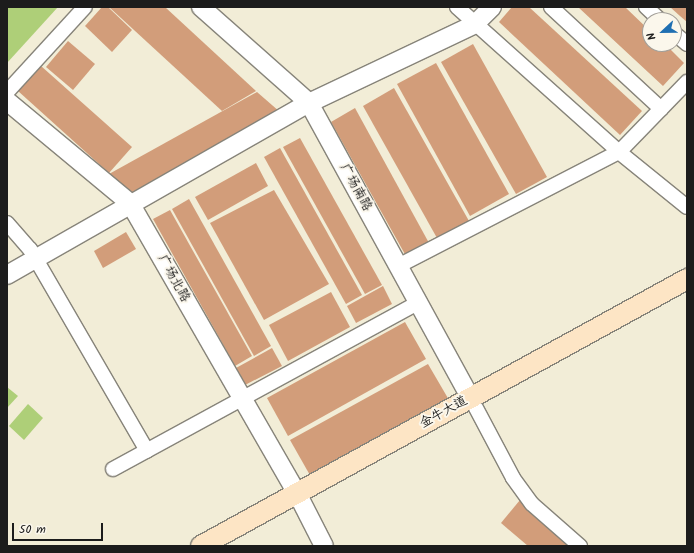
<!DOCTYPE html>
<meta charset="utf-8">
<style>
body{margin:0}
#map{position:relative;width:694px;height:553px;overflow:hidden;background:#f2edd7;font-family:Kalam,"LXGW WenKai TC",sans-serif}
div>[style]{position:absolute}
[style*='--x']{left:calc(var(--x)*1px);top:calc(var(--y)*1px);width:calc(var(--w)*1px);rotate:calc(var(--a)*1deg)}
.green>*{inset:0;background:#aecf78}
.building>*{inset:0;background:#d29d7a}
.roads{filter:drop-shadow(1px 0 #87847a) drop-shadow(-1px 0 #87847a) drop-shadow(0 1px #87847a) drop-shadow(0 -1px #87847a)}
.minor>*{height:14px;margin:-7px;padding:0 7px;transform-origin:7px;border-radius:7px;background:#fff}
.tertiary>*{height:18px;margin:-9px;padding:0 9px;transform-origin:9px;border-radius:9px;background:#fff}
.secondary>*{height:20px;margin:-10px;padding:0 10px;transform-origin:10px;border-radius:10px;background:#fde5c5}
span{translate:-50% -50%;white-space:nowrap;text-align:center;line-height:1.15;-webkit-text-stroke:4px #fbf7ec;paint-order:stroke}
.street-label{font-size:13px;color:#1c1c1c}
.frame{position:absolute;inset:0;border:8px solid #1c1c1c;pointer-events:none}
.north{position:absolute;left:642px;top:12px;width:40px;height:40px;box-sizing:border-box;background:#fbf7ec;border:1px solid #a29f99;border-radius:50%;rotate:248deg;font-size:11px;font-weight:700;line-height:16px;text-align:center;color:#1c1c1c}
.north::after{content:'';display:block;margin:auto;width:14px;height:18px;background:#1f6fb2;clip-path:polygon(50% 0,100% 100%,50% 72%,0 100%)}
.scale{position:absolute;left:12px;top:523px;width:91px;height:18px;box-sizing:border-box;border:2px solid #1c1c1c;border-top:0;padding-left:5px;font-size:12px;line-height:14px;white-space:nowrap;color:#1c1c1c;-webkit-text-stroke:3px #fbf7ec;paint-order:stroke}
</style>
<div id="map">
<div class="green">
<i style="clip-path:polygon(7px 7px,58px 7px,7px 63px)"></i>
<i style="clip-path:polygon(7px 387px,18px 396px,7px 408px)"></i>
<i style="clip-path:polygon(28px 404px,43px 418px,24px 440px,9px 426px)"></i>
</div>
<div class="building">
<i style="clip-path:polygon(102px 7px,108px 7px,132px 30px,112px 52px,85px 26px)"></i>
<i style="clip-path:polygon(109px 7px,165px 7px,256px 91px,222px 111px)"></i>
<i style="clip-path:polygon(512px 7px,529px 7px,642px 111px,620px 135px,499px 22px)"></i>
<i style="clip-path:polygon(578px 7px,625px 7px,650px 31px,650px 44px,665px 44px,684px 63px,663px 86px)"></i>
<i style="clip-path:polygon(670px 7px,687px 7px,687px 22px,680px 16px)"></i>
<i style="clip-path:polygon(68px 41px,95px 64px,73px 90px,46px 67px)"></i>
<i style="clip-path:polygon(473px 44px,547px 177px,516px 194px,441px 62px)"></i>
<i style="clip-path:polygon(436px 63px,509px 194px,470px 216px,397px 84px)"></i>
<i style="clip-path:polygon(41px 66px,132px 147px,109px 173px,18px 91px)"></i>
<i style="clip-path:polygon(394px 88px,469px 221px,437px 238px,363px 106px)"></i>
<i style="clip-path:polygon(257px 92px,280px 112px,132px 193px,109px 174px)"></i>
<i style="clip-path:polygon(355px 108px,429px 243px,406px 256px,331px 122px)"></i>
<i style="clip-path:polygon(300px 138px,382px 285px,365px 294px,283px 147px)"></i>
<i style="clip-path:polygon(280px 148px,362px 295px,346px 304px,264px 157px)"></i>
<i style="clip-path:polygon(256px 163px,268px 186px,208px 220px,195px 197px)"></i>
<i style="clip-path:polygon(274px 190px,329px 284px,264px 320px,210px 223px)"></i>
<i style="clip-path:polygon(189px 199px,271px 346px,254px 356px,172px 209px)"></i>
<i style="clip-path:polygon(170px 210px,252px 356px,235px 366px,153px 219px)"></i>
<i style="clip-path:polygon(126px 232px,136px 249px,103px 268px,94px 251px)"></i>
<i style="clip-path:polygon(383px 286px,392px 304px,356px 323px,347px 306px)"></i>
<i style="clip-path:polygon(331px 292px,350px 327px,288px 361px,269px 325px)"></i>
<i style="clip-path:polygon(405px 322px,426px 359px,288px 436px,267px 398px)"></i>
<i style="clip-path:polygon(272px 348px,282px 366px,245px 385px,236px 368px)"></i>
<i style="clip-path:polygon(428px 364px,449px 400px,311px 477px,290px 440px)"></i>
<i style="clip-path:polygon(520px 500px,573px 546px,528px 546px,501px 523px)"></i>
</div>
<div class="roads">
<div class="minor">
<i style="--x:457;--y:7;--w:217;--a:41.8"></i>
<i style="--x:619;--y:152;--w:87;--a:39"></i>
<i style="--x:551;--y:7;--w:150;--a:42.8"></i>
<i style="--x:646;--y:7;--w:19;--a:43"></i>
<i style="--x:674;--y:33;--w:17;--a:40"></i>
<i style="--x:7;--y:92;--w:115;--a:-47.5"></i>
<i style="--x:7;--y:223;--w:35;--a:49"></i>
<i style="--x:30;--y:249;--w:233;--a:59.9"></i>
<i style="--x:398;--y:266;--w:249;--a:-27.3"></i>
<i style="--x:619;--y:152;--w:98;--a:-45.8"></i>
<i style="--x:476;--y:408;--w:79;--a:62.1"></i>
<i style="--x:513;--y:478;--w:32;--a:54"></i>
<i style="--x:532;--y:504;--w:64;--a:41.2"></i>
<i style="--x:113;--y:469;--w:347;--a:-28.6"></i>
</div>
<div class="tertiary">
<i style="--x:201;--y:7;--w:144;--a:41.6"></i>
<i style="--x:309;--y:103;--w:337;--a:61.3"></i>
<i style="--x:7;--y:101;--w:160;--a:39.7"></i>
<i style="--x:130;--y:203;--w:335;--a:60.1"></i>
<i style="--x:297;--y:493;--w:59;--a:63"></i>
<i style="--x:7;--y:275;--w:348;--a:-29.7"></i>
<i style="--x:309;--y:103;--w:184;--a:-25.4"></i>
<i style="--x:475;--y:24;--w:24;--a:-45"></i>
</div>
<div class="secondary">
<i style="--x:201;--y:546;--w:555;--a:-28.78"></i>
</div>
</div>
<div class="street-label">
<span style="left:355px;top:188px;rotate:61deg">广场南路</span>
<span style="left:173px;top:279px;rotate:61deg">广场北路</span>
<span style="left:444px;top:413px;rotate:-29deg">金牛大道</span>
</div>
<div class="frame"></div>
<div class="north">N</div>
<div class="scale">50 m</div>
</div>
